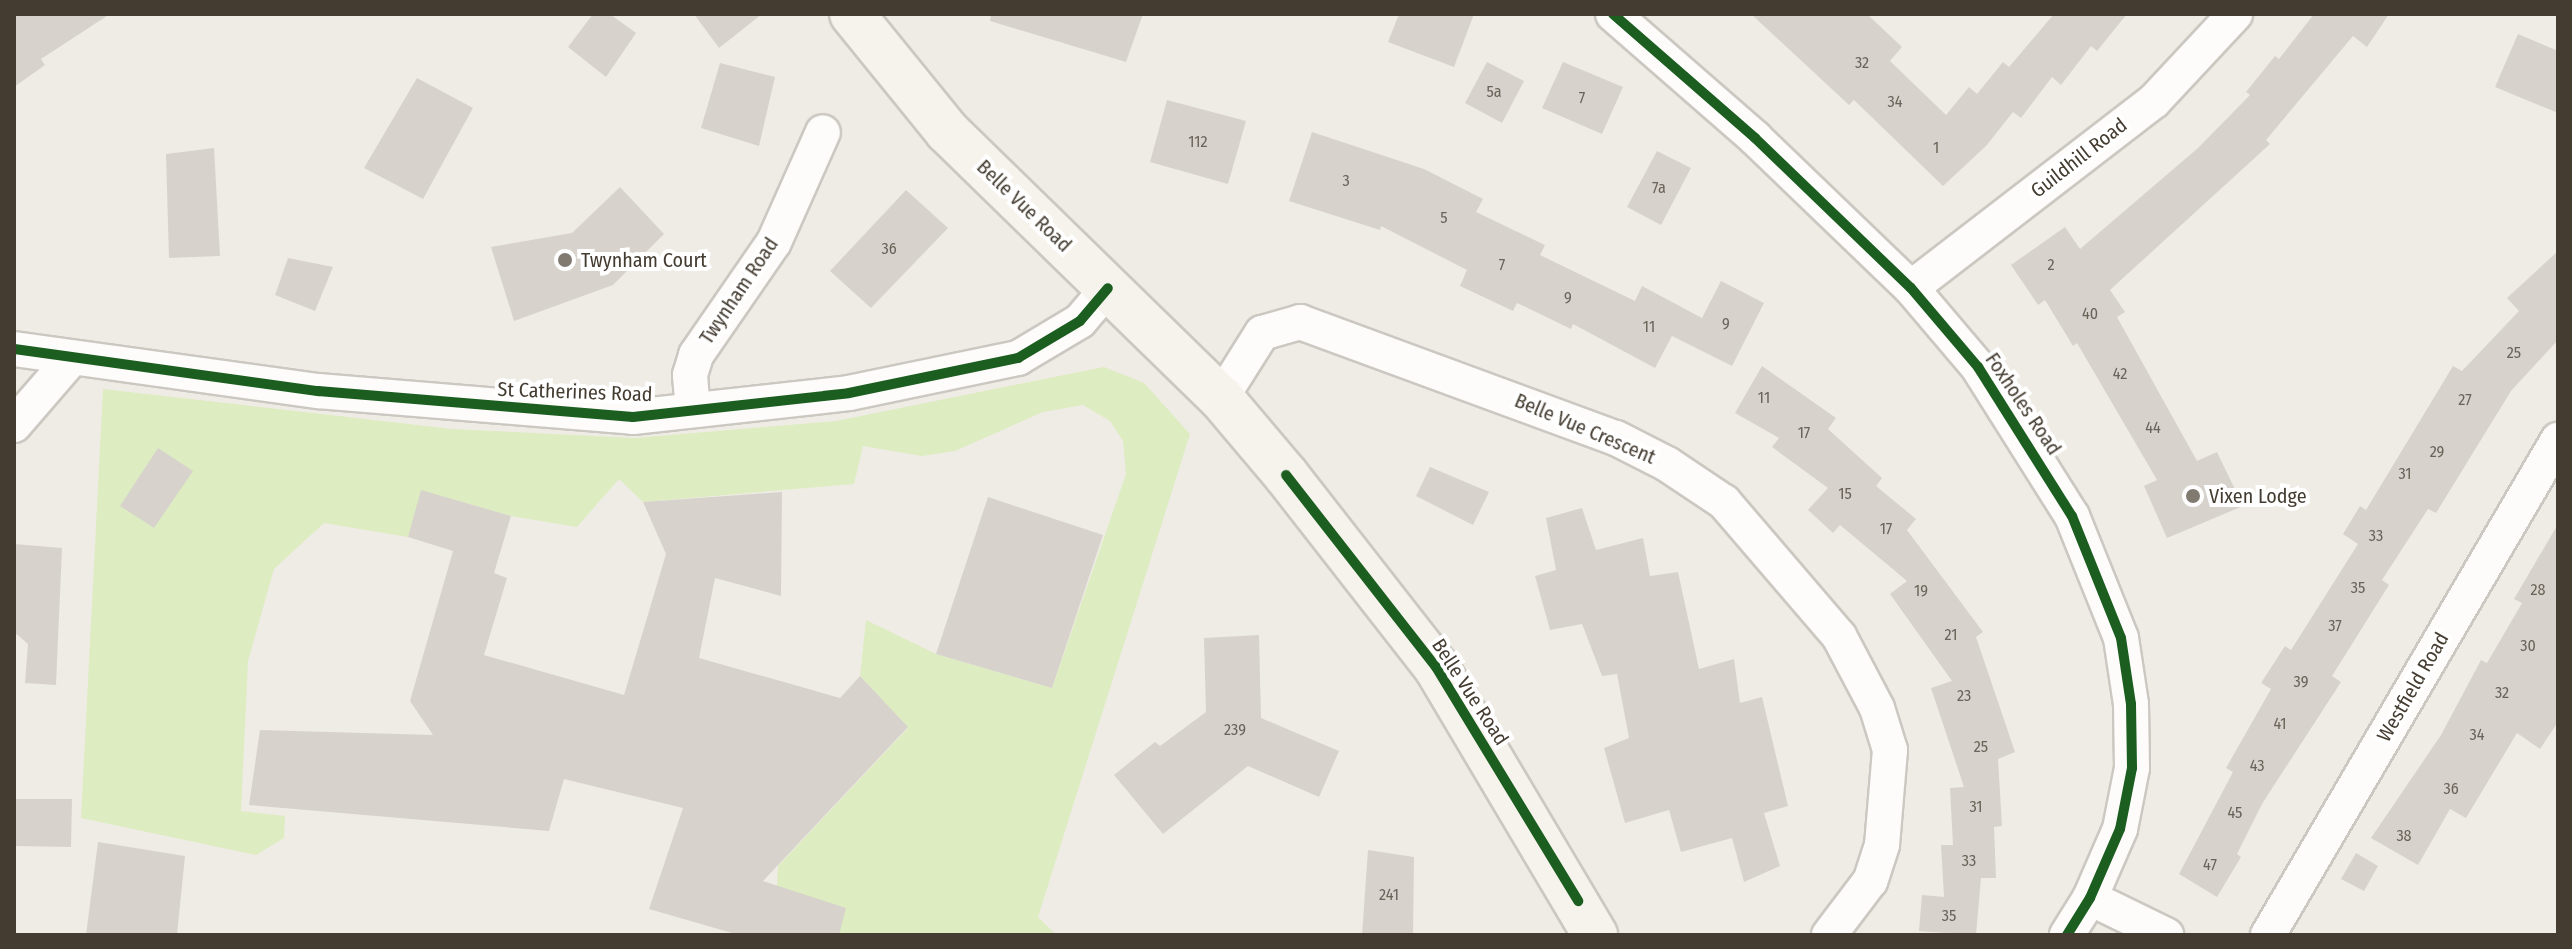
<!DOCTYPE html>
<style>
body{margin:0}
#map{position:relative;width:2572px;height:949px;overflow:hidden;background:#efece5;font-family:"Fira Sans Condensed",sans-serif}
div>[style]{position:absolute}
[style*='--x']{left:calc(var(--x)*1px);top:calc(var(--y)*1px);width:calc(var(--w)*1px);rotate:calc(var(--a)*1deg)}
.green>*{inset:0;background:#ddecc1}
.building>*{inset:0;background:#d7d3cc}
.roads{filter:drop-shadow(2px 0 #cbc8c1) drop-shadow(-2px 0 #cbc8c1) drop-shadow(0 2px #cbc8c1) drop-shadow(0 -2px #cbc8c1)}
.minor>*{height:34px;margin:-17px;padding:0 17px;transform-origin:17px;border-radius:17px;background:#fdfcfb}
.secondary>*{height:44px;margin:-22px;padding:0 22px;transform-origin:22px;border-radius:22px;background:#f6f3ec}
.cycleway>*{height:10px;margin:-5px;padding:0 5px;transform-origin:5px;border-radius:5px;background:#1b5e20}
.dots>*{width:22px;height:22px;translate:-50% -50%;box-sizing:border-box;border:4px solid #fff;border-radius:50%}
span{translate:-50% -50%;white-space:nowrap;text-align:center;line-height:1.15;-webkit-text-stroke:8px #fff;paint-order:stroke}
.number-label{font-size:16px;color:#6a6359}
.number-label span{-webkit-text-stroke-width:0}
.street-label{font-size:20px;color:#443c31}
.poi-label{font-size:20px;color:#443c31}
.left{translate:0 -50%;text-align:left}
.frame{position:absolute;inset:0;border:16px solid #443c31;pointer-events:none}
</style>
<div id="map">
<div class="green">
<i style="clip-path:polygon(1104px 367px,1144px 383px,1190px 434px,1038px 917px,1056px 935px,839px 935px,777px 886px,778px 866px,908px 728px,860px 676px,866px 620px,936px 654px,1052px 688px,1126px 474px,1123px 441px,1110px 421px,1083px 405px,1043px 412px,955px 451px,922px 456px,863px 446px,854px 484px,643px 502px,619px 479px,577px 527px,511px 516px,422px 491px,408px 537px,324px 523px,274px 569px,248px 661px,241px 811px,285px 816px,284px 838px,256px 855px,81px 818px,103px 389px,452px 429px,635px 438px,836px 421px)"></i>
</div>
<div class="building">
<i style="clip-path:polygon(14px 14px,110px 14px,41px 59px,45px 65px,14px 87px)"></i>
<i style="clip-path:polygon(593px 14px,610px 14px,636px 33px,606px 77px,568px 47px)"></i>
<i style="clip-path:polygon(694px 14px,762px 14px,719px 48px)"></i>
<i style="clip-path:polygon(991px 14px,1143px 14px,1126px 62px,990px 21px)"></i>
<i style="clip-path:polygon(1399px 14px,1474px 14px,1454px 67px,1388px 42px)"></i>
<i style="clip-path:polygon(1751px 14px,1867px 14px,1902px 47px,1890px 61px,1946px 115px,1969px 87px,1977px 94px,2003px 62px,2009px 67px,2054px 14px,2127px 14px,2097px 51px,2091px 46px,2061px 85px,2052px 77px,2021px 118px,2013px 112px,1986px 146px,1943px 186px,1854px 100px,1849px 105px)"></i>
<i style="clip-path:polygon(2314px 14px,2389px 14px,2367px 47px,2353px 36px,2266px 140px,2270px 144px,2110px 290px,2125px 312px,2117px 317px,2197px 461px,2217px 452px,2243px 506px,2167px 538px,2144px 486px,2157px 480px,2077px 343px,2073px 346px,2045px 300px,2038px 305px,2011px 265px,2065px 227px,2080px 249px,2198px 148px,2250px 95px,2246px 92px,2275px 56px,2279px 59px)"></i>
<i style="clip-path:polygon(2518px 34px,2558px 51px,2558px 113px,2495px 87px)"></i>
<i style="clip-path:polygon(1487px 62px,1524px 81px,1502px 123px,1465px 103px)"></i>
<i style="clip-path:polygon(1563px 62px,1623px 87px,1602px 134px,1542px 108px)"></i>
<i style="clip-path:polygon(720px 63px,775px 77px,759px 146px,701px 128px)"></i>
<i style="clip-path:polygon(417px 78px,473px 108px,423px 199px,364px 168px)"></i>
<i style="clip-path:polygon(1167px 100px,1246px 121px,1228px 184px,1150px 162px)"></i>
<i style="clip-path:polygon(1312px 132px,1424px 169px,1483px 199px,1476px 212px,1545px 245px,1540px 255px,1635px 301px,1642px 286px,1702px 318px,1721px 281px,1764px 303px,1732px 366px,1672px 336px,1655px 368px,1573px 324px,1571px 329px,1517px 303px,1513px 311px,1460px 286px,1467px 270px,1381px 226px,1380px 230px,1289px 201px)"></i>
<i style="clip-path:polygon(214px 148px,220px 256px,169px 258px,166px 154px)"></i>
<i style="clip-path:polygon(1657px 151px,1691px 168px,1661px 225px,1627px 207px)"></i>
<i style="clip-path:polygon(620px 187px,664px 234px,613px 285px,514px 321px,491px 247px,572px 233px)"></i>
<i style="clip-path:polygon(906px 190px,948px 228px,871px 308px,830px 271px)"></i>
<i style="clip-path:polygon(2558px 251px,2558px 340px,2511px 391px,2436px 513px,2428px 509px,2382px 580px,2389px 585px,2332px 676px,2341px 682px,2262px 804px,2237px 854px,2241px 857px,2217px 897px,2179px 874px,2233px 772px,2226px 768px,2271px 689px,2261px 683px,2285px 646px,2291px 650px,2358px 544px,2343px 534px,2360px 506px,2366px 510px,2453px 366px,2462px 371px,2519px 311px,2507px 298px)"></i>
<i style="clip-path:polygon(288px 258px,333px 267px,315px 311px,275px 295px)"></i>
<i style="clip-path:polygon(1762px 366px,1836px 418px,1828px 429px,1882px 478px,1876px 486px,1916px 519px,1907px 530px,1983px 632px,1976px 637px,2015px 752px,1998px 759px,2002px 826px,1994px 827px,1996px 878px,1981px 878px,1976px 935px,1919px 931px,1922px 895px,1944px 897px,1941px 845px,1953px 845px,1950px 788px,1964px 787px,1931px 688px,1952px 681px,1890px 594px,1907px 581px,1840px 525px,1833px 533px,1808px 510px,1828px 488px,1772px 447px,1779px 438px,1735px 413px)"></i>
<i style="clip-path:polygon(158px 448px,193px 471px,154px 528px,120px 506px)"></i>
<i style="clip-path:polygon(1430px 467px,1489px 492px,1473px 525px,1416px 496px)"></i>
<i style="clip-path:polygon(421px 490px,511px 516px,494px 573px,507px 578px,484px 655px,624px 695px,666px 554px,643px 502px,782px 492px,781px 596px,715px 578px,699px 658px,840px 698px,860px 676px,908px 727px,763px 881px,846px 908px,839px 935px,739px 935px,649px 909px,683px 808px,564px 779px,549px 831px,249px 805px,260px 730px,433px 735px,410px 701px,453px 551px,408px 537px)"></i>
<i style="clip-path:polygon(988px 497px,1103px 535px,1052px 688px,936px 654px)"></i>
<i style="clip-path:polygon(1582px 508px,1596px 550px,1643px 538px,1650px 576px,1678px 572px,1699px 669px,1734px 659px,1740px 703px,1762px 697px,1788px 806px,1764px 813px,1780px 866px,1744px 882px,1732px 838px,1681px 852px,1669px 810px,1625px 823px,1604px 748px,1629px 738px,1617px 674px,1602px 676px,1582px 624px,1550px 630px,1535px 576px,1556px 570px,1546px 518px)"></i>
<i style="clip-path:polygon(2558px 524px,2558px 722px,2540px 749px,2517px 733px,2466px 818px,2450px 809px,2418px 865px,2371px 838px,2441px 735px,2481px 660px,2487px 663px,2522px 603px,2514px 599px)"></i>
<i style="clip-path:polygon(14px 544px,62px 548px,56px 685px,25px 683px,28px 644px,14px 632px)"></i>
<i style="clip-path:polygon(1259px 635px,1261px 718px,1339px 751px,1319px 797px,1248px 766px,1163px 834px,1114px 775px,1155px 742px,1160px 746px,1206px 712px,1204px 638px)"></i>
<i style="clip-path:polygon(14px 799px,72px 799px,71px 847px,14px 846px)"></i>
<i style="clip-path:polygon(98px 842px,185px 856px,177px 935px,86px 935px)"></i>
<i style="clip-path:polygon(1368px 850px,1414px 857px,1413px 935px,1362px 935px)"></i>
<i style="clip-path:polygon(2356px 853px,2378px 866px,2364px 891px,2341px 879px)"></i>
</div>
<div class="roads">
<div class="minor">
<i style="--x:1613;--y:14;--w:189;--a:41.1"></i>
<i style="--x:1755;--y:138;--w:216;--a:43.9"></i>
<i style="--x:1911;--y:288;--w:104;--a:49.7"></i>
<i style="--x:1978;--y:367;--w:176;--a:57.8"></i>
<i style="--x:2072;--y:516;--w:131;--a:68.1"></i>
<i style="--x:2121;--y:638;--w:67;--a:81.4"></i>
<i style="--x:2131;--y:704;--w:64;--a:89.1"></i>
<i style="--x:2132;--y:768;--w:62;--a:101.1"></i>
<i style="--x:2120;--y:829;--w:75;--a:113.5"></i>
<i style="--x:2090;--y:898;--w:44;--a:121.9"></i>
<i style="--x:1911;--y:288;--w:307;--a:-37.6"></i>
<i style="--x:2154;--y:101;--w:119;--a:-47"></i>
<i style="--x:14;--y:349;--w:307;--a:7.9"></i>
<i style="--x:318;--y:391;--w:316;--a:4.7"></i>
<i style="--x:633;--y:417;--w:217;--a:-6.3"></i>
<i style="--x:849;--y:393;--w:173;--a:-11.7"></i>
<i style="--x:1018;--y:358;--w:72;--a:-30.8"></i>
<i style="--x:1080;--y:321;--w:43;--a:-49.7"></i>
<i style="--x:1221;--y:398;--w:77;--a:-57.8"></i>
<i style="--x:1262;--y:333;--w:40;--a:-16"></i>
<i style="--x:1300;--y:322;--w:337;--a:20.2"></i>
<i style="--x:1616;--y:438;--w:57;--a:27"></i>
<i style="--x:1667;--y:464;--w:69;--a:33.7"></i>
<i style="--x:1724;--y:502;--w:177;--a:49.4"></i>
<i style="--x:1839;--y:636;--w:81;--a:62.2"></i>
<i style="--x:1877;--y:708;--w:44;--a:72.8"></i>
<i style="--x:1890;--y:750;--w:95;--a:94.8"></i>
<i style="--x:1882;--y:845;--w:38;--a:108"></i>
<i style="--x:1870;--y:881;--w:68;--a:127.2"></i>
<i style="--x:693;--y:410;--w:35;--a:-95"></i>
<i style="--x:690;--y:375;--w:21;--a:-73"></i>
<i style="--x:696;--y:355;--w:137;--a:-55.4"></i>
<i style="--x:774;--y:242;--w:120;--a:-66"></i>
<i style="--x:14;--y:425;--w:89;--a:-49.1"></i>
<i style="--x:2090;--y:898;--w:85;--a:26"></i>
<i style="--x:2268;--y:935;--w:574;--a:-59.64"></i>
</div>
<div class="secondary">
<i style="--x:852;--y:14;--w:151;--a:50.9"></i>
<i style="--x:947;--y:131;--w:383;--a:44.3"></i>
<i style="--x:1221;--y:398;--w:101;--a:49.8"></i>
<i style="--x:1286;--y:475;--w:244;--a:52"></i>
<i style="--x:1436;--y:667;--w:312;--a:59.3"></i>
</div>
</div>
<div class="cycleway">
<i style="--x:1613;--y:14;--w:189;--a:41.1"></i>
<i style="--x:1755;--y:138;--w:216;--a:43.9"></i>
<i style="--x:1911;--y:288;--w:104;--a:49.7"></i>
<i style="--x:1978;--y:367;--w:176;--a:57.8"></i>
<i style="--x:2072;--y:516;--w:131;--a:68.1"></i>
<i style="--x:2121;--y:638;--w:67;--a:81.4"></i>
<i style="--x:2131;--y:704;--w:64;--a:89.1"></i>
<i style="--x:2132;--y:768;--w:62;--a:101.1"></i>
<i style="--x:2120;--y:829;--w:75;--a:113.5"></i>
<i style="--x:2090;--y:898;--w:44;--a:121.9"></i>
<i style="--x:14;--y:349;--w:307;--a:7.9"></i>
<i style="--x:318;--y:391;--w:316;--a:4.7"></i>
<i style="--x:633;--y:417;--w:217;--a:-6.3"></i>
<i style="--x:849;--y:393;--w:173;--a:-11.7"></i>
<i style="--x:1018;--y:358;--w:72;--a:-30.8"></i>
<i style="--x:1080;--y:321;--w:43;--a:-49.7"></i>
<i style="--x:1286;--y:475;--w:244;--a:52"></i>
<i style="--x:1436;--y:667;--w:274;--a:58.7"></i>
</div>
<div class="dots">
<i style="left:565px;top:260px;background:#807a70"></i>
<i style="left:2193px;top:496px;background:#807a70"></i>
</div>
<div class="number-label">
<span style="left:1862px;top:63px">32</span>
<span style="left:1494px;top:92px">5a</span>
<span style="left:1582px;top:98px">7</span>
<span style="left:1895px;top:102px">34</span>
<span style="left:1198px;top:142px">112</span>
<span style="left:1936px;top:148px">1</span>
<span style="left:1346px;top:181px">3</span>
<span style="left:1659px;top:188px">7a</span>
<span style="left:1444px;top:218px">5</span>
<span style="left:889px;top:249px">36</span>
<span style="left:1502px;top:265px">7</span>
<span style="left:2051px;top:265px">2</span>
<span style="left:1568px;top:298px">9</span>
<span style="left:2090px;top:314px">40</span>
<span style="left:1726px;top:324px">9</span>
<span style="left:1649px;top:327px">11</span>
<span style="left:2514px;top:353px">25</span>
<span style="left:2120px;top:374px">42</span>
<span style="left:1764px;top:398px">11</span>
<span style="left:2465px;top:400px">27</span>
<span style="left:2153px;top:428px">44</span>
<span style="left:1804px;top:433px">17</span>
<span style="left:2437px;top:452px">29</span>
<span style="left:2405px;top:474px">31</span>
<span style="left:1845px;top:494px">15</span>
<span style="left:1886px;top:529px">17</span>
<span style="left:2376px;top:536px">33</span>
<span style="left:2358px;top:588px">35</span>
<span style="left:2538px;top:590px">28</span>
<span style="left:1921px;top:591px">19</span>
<span style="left:2335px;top:626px">37</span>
<span style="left:1951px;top:635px">21</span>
<span style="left:2528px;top:646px">30</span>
<span style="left:2301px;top:682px">39</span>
<span style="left:2502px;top:693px">32</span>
<span style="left:1964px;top:696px">23</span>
<span style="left:2280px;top:724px">41</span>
<span style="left:1235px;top:730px">239</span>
<span style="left:2477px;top:735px">34</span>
<span style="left:1981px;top:747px">25</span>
<span style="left:2257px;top:766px">43</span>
<span style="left:2451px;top:789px">36</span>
<span style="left:1976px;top:807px">31</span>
<span style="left:2235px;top:813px">45</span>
<span style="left:2404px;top:836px">38</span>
<span style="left:1969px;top:861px">33</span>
<span style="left:2210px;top:865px">47</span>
<span style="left:1389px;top:895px">241</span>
<span style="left:1949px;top:916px">35</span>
</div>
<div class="street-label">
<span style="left:2079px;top:158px;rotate:-38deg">Guildhill Road</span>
<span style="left:1024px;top:206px;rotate:44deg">Belle Vue Road</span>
<span style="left:739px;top:291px;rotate:-56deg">Twynham Road</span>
<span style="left:575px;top:392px;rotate:2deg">St Catherines Road</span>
<span style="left:2023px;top:404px;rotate:56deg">Foxholes Road</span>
<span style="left:1585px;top:429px;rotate:23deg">Belle Vue Crescent</span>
<span style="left:2413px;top:687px;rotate:-60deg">Westfield Road</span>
<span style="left:1470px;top:692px;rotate:57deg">Belle Vue Road</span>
</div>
<div class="poi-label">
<span class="left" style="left:581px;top:260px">Twynham Court</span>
<span class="left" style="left:2209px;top:496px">Vixen Lodge</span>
</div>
<div class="frame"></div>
</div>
